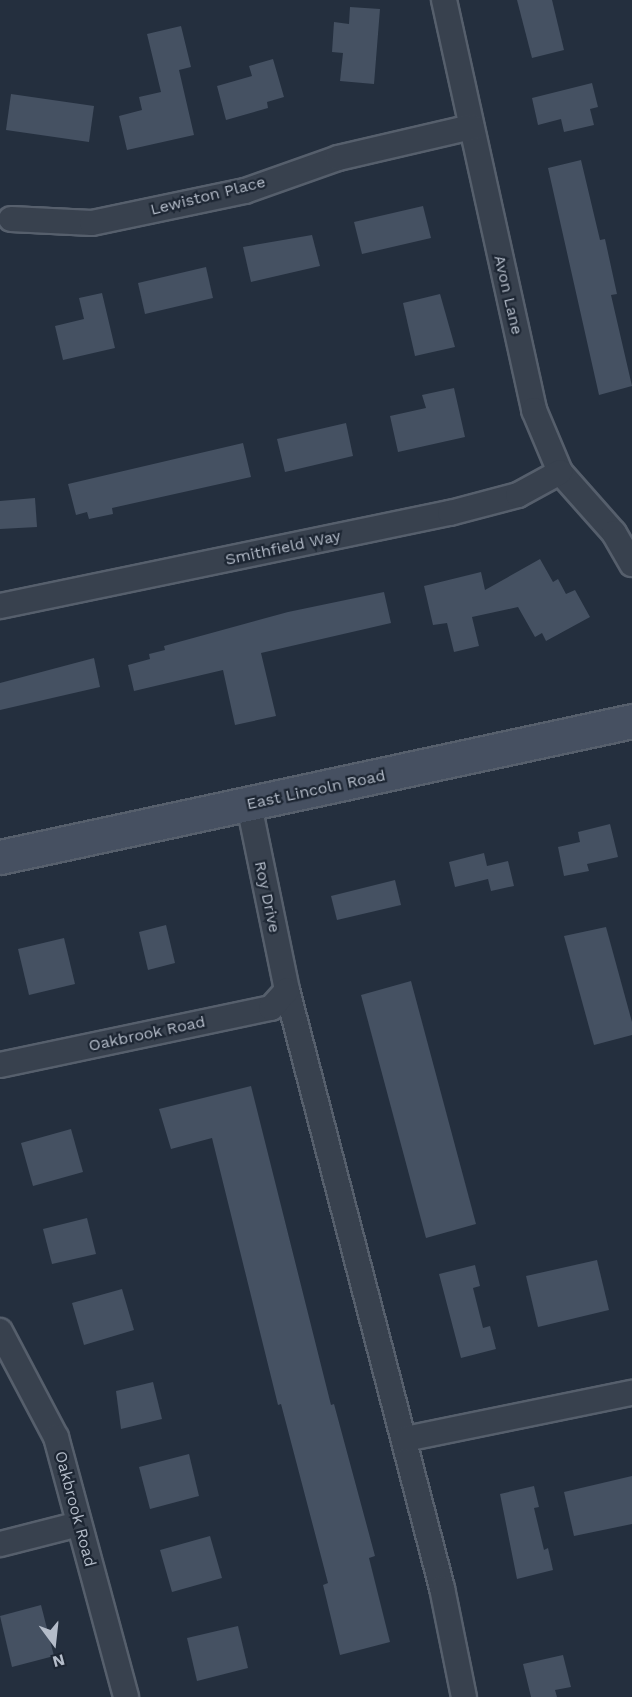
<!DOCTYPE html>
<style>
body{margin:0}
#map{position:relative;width:632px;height:1697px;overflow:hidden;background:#242f3e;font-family:"Work Sans",sans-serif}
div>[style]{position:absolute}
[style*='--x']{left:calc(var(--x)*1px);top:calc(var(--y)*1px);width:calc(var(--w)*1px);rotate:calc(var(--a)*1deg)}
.building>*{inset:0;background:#455162}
.roads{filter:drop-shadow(2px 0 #565f6c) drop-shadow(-2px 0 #565f6c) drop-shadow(0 2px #565f6c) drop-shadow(0 -2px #565f6c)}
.minor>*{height:24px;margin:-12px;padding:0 12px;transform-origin:12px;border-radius:12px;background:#38414e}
.secondary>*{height:33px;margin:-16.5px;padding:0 16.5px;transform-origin:16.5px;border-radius:16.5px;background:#465061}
span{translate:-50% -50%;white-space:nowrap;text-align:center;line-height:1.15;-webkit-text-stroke:4.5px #1d2633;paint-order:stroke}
.street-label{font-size:16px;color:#b4bcc9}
.north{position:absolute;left:24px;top:1613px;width:60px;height:60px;-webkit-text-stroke:4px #1d2633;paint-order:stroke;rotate:165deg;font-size:16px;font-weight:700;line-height:24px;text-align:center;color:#b4bcc9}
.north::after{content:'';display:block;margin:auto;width:21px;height:27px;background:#b4bcc9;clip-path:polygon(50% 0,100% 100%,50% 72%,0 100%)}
</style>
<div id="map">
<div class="building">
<i style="clip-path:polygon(517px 0,552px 0,564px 50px,532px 58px)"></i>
<i style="clip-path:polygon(350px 7px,380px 9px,374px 84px,340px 81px,343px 53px,332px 52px,334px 22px,349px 24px)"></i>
<i style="clip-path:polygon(181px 26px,191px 67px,179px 70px,194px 135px,127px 150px,119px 116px,142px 110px,139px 97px,161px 92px,147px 34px)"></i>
<i style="clip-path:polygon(273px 59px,284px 97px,267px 102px,268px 108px,226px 120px,217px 86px,252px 76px,249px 66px)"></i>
<i style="clip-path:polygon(592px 83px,598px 107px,590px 109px,594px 125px,564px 132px,561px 119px,538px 125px,532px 98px)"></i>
<i style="clip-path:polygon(11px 94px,94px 106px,89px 142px,6px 130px)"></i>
<i style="clip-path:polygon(581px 160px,600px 240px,605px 239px,617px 294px,611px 295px,632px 386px,599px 395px,548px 168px)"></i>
<i style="clip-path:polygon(423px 206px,431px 238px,362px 254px,354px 222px)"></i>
<i style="clip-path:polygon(312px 235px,320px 266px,251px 282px,243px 247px)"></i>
<i style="clip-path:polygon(206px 267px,213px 298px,145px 314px,138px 283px)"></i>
<i style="clip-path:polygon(102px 293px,115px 348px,63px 360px,55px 326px,84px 319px,79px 298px)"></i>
<i style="clip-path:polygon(440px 294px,455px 347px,415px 356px,403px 303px)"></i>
<i style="clip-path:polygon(454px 388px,465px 437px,398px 452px,390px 416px,426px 408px,422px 395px)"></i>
<i style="clip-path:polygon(346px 423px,353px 456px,285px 472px,277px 439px)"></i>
<i style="clip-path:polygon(243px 443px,251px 477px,112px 508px,113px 514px,89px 519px,87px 512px,76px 515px,68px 484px)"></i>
<i style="clip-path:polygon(35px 498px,37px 527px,0 529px,0 501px)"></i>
<i style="clip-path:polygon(540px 559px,553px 582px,558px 579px,566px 594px,575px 590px,590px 617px,546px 641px,542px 633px,535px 637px,518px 607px,472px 617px,479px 646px,454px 652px,447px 623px,433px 625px,424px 586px,481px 572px,485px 590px)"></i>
<i style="clip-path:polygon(384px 592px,391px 623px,261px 653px,276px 716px,235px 725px,223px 670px,134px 691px,128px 665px,150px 659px,149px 654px,165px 650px,164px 646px,288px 612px)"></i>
<i style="clip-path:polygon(94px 658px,100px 687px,0 710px,0 683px)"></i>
<i style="clip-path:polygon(610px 824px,618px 857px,587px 864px,589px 871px,564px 876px,558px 847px,580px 842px,578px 832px)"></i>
<i style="clip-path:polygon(484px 853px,487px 866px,508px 861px,514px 886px,491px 891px,488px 879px,455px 887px,449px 862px)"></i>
<i style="clip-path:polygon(395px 880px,401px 905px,337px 920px,331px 896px)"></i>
<i style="clip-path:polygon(166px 925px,175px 963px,148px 970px,139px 932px)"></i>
<i style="clip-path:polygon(606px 927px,632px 1022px,632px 1035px,594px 1045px,564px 936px)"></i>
<i style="clip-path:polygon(64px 938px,75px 984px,29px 995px,18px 949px)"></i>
<i style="clip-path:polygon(411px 981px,476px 1224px,426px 1238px,361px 995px)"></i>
<i style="clip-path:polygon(251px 1086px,331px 1405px,334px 1404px,375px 1556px,369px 1558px,390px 1642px,340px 1655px,323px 1585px,328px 1583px,281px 1404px,278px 1405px,212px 1138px,171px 1149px,159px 1109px)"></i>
<i style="clip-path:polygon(71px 1129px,83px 1172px,33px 1186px,21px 1143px)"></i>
<i style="clip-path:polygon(87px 1218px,96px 1254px,52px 1264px,43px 1229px)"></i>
<i style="clip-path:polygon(597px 1260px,609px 1310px,538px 1327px,526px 1276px)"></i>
<i style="clip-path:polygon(475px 1265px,480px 1286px,473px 1288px,483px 1328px,490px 1326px,496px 1349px,461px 1358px,439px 1274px)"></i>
<i style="clip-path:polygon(122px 1289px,134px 1330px,84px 1345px,72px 1303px)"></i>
<i style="clip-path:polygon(153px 1382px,162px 1419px,121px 1429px,116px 1391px)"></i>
<i style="clip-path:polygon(189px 1454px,199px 1496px,150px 1509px,139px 1467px)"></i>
<i style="clip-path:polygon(632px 1476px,632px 1524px,574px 1536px,564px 1492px)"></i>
<i style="clip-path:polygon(534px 1486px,539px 1507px,534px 1508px,544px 1550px,548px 1548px,553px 1570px,517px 1579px,500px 1494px)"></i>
<i style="clip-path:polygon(210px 1536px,222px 1578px,172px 1592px,160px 1550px)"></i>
<i style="clip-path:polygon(41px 1605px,54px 1656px,12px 1667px,0 1616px)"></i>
<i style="clip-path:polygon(238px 1626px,248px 1668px,197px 1681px,187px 1638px)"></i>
<i style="clip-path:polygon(563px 1655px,571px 1687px,555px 1690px,557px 1697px,531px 1697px,523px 1664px)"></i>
</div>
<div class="roads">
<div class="minor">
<i style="--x:444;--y:0;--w:420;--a:77.6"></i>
<i style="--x:534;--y:410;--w:67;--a:67.2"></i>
<i style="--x:560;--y:472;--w:81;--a:48.5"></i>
<i style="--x:614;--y:533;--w:36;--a:60"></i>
<i style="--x:11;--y:219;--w:81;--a:2.8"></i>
<i style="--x:92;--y:223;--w:156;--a:-11.8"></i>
<i style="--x:245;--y:191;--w:99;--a:-19.5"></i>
<i style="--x:338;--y:158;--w:137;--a:-13.1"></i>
<i style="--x:0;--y:606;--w:460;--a:-11.7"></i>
<i style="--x:450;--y:513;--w:70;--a:-14.8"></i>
<i style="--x:518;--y:495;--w:48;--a:-28.7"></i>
<i style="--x:249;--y:805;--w:189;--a:78.4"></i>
<i style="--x:287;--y:990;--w:618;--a:75.47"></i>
<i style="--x:442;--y:1588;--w:111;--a:78.6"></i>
<i style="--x:0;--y:1065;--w:277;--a:-11.9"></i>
<i style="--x:271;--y:1008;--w:24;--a:-48"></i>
<i style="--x:0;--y:1331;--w:120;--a:62.2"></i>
<i style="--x:56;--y:1437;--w:269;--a:74.9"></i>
<i style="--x:405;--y:1439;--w:232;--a:-11.5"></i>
<i style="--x:0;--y:1544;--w:81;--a:-14.2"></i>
</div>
<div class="secondary">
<i style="--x:0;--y:857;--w:646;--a:-12.14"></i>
</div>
</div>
<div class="street-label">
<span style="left:208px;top:196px;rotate:-14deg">Lewiston Place</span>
<span style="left:508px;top:295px;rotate:77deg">Avon Lane</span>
<span style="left:283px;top:548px;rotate:-12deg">Smithfield Way</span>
<span style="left:316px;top:790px;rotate:-12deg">East Lincoln Road</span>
<span style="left:267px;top:897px;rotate:78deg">Roy Drive</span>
<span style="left:147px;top:1034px;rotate:-12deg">Oakbrook Road</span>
<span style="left:75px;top:1509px;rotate:75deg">Oakbrook Road</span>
</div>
<div class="north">N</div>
</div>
